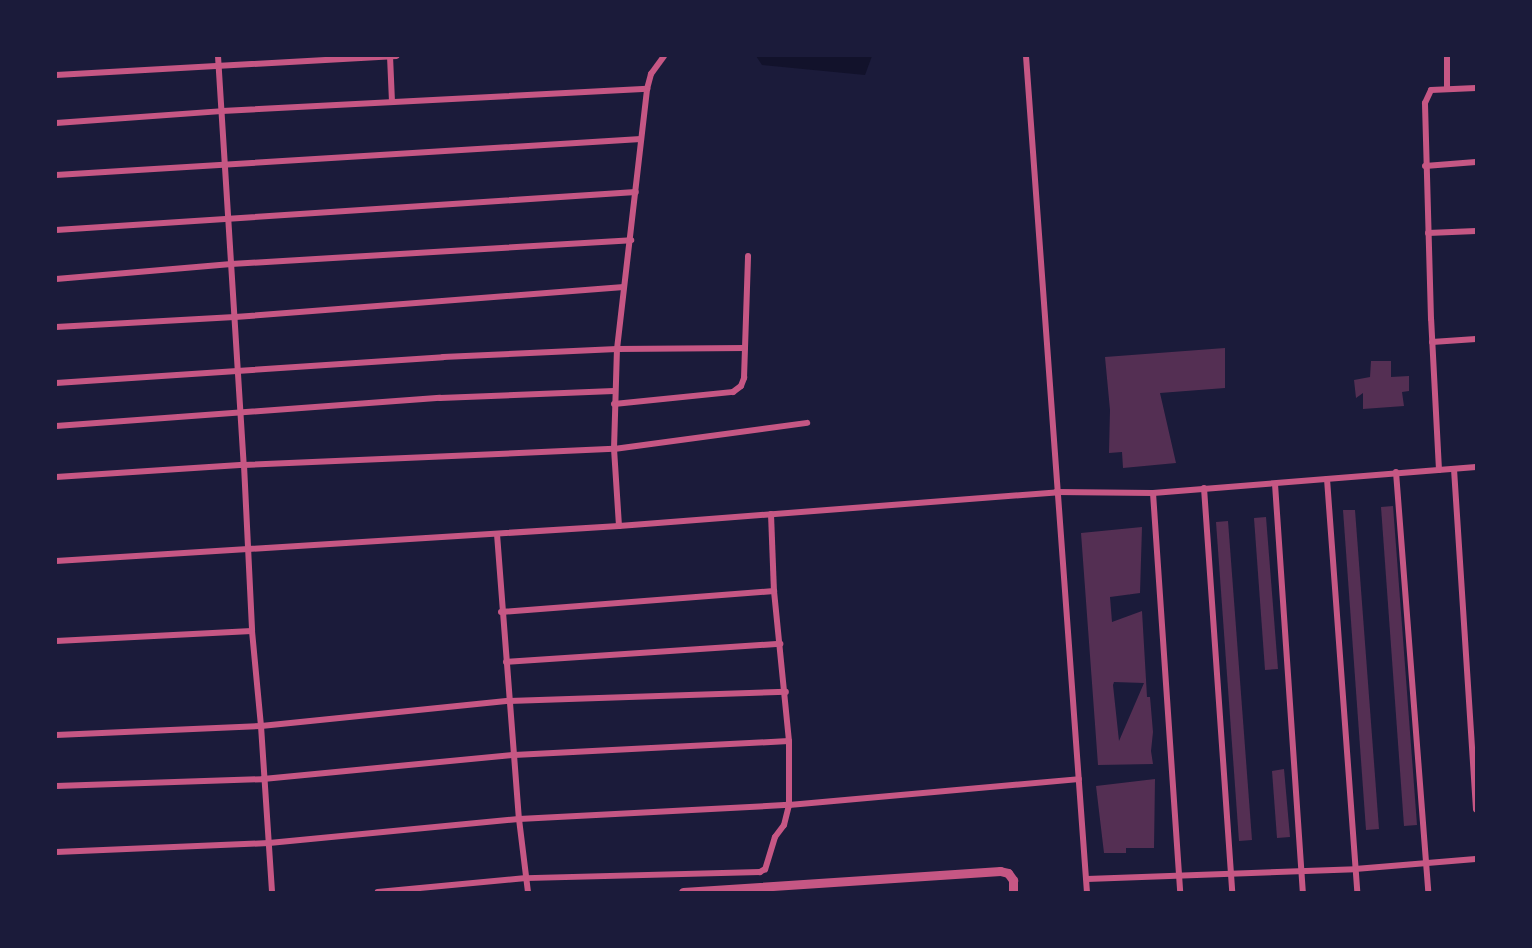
<!DOCTYPE html>
<style>
body{margin:0}
#map{position:relative;width:1532px;height:948px;overflow:hidden;background:#1b1b3a;font-family:Raleway,sans-serif}
div>[style]{position:absolute}
[style*='--x']{left:calc(var(--x)*1px);top:calc(var(--y)*1px);width:calc(var(--w)*1px);rotate:calc(var(--a)*1deg)}
.water>*{inset:0;background:#12122b}
.building>*{inset:0;background:#542f53}
.minor>*{height:6px;margin:-3px;padding:0 3px;transform-origin:3px;border-radius:3px;background:#c65784}
.tertiary>*{height:9px;margin:-4.5px;padding:0 4.5px;transform-origin:4.5px;border-radius:4.5px;background:#c65784}
span{translate:-50% -50%;white-space:nowrap;text-align:center;line-height:1.15;-webkit-text-stroke:5px #1b1b3a;paint-order:stroke}
.frame{position:absolute;inset:0;border:57px solid #1b1b3a;pointer-events:none}
</style>
<div id="map">
<div class="water">
<i style="clip-path:polygon(756px 56px,872px 56px,865px 75px,762px 65px)"></i>
</div>
<div class="building">
<i style="clip-path:polygon(1225px 348px,1225px 388px,1160px 393px,1176px 463px,1123px 468px,1122px 452px,1109px 453px,1110px 410px,1105px 357px)"></i>
<i style="clip-path:polygon(1371px 361px,1391px 361px,1391px 377px,1409px 376px,1409px 391px,1402px 392px,1404px 406px,1363px 409px,1363px 393px,1356px 398px,1354px 380px,1370px 377px)"></i>
<i style="clip-path:polygon(1393px 506px,1417px 825px,1404px 826px,1381px 507px)"></i>
<i style="clip-path:polygon(1343px 510px,1355px 510px,1379px 829px,1366px 830px)"></i>
<i style="clip-path:polygon(1266px 517px,1278px 669px,1265px 670px,1254px 518px)"></i>
<i style="clip-path:polygon(1228px 521px,1252px 840px,1239px 841px,1216px 522px)"></i>
<i style="clip-path:polygon(evenodd,1142px 527px,1140px 593px,1110px 597px,1112px 622px,1142px 611px,1147px 697px,1150px 697px,1153px 732px,1151px 751px,1153px 764px,1098px 765px,1081px 533px,1142px 527px,1114px 682px,1144px 683px,1119px 741px,1113px 685px,1114px 682px)"></i>
<i style="clip-path:polygon(1284px 769px,1290px 837px,1277px 838px,1272px 771px)"></i>
<i style="clip-path:polygon(1155px 779px,1154px 848px,1126px 848px,1126px 853px,1104px 853px,1096px 786px)"></i>
</div>
<div class="minor">
<i style="--x:218;--y:56;--w:410;--a:86.4"></i>
<i style="--x:244;--y:465;--w:166;--a:87.2"></i>
<i style="--x:252;--y:631;--w:95;--a:84.6"></i>
<i style="--x:261;--y:726;--w:166;--a:86.2"></i>
<i style="--x:390;--y:56;--w:46;--a:87.5"></i>
<i style="--x:1026;--y:56;--w:838;--a:85.83"></i>
<i style="--x:1447;--y:56;--w:33;--a:90"></i>
<i style="--x:56;--y:75;--w:341;--a:-3.2"></i>
<i style="--x:56;--y:123;--w:166;--a:-4.1"></i>
<i style="--x:222;--y:111;--w:426;--a:-3"></i>
<i style="--x:1425;--y:166;--w:51;--a:-4.5"></i>
<i style="--x:56;--y:175;--w:586;--a:-3.52"></i>
<i style="--x:56;--y:230;--w:581;--a:-3.75"></i>
<i style="--x:1428;--y:233;--w:48;--a:-2.4"></i>
<i style="--x:56;--y:279;--w:176;--a:-4.9"></i>
<i style="--x:231;--y:264;--w:401;--a:-3.4"></i>
<i style="--x:56;--y:327;--w:179;--a:-3.2"></i>
<i style="--x:235;--y:317;--w:390;--a:-4.4"></i>
<i style="--x:1432;--y:342;--w:44;--a:-3.9"></i>
<i style="--x:56;--y:383;--w:388;--a:-3.8"></i>
<i style="--x:443;--y:357;--w:174;--a:-2.6"></i>
<i style="--x:617;--y:349;--w:128;--a:-0.4"></i>
<i style="--x:614;--y:404;--w:120;--a:-5.8"></i>
<i style="--x:733;--y:392;--w:10;--a:-37"></i>
<i style="--x:741;--y:386;--w:9;--a:-69"></i>
<i style="--x:744;--y:378;--w:122;--a:-88.1"></i>
<i style="--x:56;--y:426;--w:385;--a:-4.2"></i>
<i style="--x:440;--y:398;--w:174;--a:-2.3"></i>
<i style="--x:1454;--y:469;--w:341;--a:86.3"></i>
<i style="--x:1439;--y:470;--w:151;--a:-93"></i>
<i style="--x:1431;--y:319;--w:216;--a:-91.6"></i>
<i style="--x:1425;--y:103;--w:14;--a:-65"></i>
<i style="--x:1431;--y:90;--w:45;--a:-2.5"></i>
<i style="--x:1396;--y:472;--w:421;--a:85.6"></i>
<i style="--x:56;--y:477;--w:188;--a:-3.7"></i>
<i style="--x:244;--y:465;--w:370;--a:-2.5"></i>
<i style="--x:614;--y:449;--w:195;--a:-7.7"></i>
<i style="--x:1327;--y:479;--w:414;--a:85.8"></i>
<i style="--x:1275;--y:484;--w:409;--a:86.1"></i>
<i style="--x:1204;--y:488;--w:405;--a:86"></i>
<i style="--x:1153;--y:493;--w:400;--a:86.1"></i>
<i style="--x:771;--y:514;--w:77;--a:87.8"></i>
<i style="--x:774;--y:591;--w:151;--a:84.3"></i>
<i style="--x:619;--y:526;--w:77;--a:-93.7"></i>
<i style="--x:614;--y:449;--w:100;--a:-88.3"></i>
<i style="--x:617;--y:349;--w:262;--a:-83.4"></i>
<i style="--x:647;--y:89;--w:16;--a:-75"></i>
<i style="--x:651;--y:74;--w:22;--a:-54"></i>
<i style="--x:497;--y:534;--w:286;--a:85.6"></i>
<i style="--x:519;--y:819;--w:74;--a:83"></i>
<i style="--x:56;--y:561;--w:564;--a:-3.56"></i>
<i style="--x:619;--y:526;--w:438;--a:-4.4"></i>
<i style="--x:1056;--y:492;--w:97;--a:0.6"></i>
<i style="--x:1153;--y:493;--w:324;--a:-4.6"></i>
<i style="--x:501;--y:612;--w:274;--a:-4.4"></i>
<i style="--x:56;--y:641;--w:196;--a:-2.9"></i>
<i style="--x:506;--y:662;--w:275;--a:-3.8"></i>
<i style="--x:56;--y:735;--w:205;--a:-2.5"></i>
<i style="--x:261;--y:726;--w:249;--a:-5.8"></i>
<i style="--x:509;--y:701;--w:277;--a:-1.9"></i>
<i style="--x:56;--y:786;--w:207;--a:-1.9"></i>
<i style="--x:263;--y:779;--w:252;--a:-5.5"></i>
<i style="--x:514;--y:755;--w:275;--a:-2.9"></i>
<i style="--x:789;--y:741;--w:64;--a:90"></i>
<i style="--x:789;--y:805;--w:21;--a:104"></i>
<i style="--x:784;--y:825;--w:15;--a:127"></i>
<i style="--x:775;--y:837;--w:34;--a:107"></i>
<i style="--x:765;--y:869;--w:6;--a:149"></i>
<i style="--x:760;--y:872;--w:234;--a:178.5"></i>
<i style="--x:526;--y:878;--w:149;--a:174.6"></i>
<i style="--x:56;--y:852;--w:213;--a:-2.4"></i>
<i style="--x:269;--y:843;--w:251;--a:-5.5"></i>
<i style="--x:519;--y:819;--w:270;--a:-3"></i>
<i style="--x:789;--y:805;--w:291;--a:-5.1"></i>
<i style="--x:1087;--y:879;--w:268;--a:-2.1"></i>
<i style="--x:1355;--y:869;--w:121;--a:-4.7"></i>
</div>
<div class="tertiary">
<i style="--x:683;--y:892;--w:318;--a:-3.8"></i>
<i style="--x:1000;--y:871;--w:8;--a:14"></i>
<i style="--x:1008;--y:873;--w:9;--a:54"></i>
<i style="--x:1013;--y:880;--w:12;--a:90"></i>
</div>
<div class="frame"></div>
</div>
